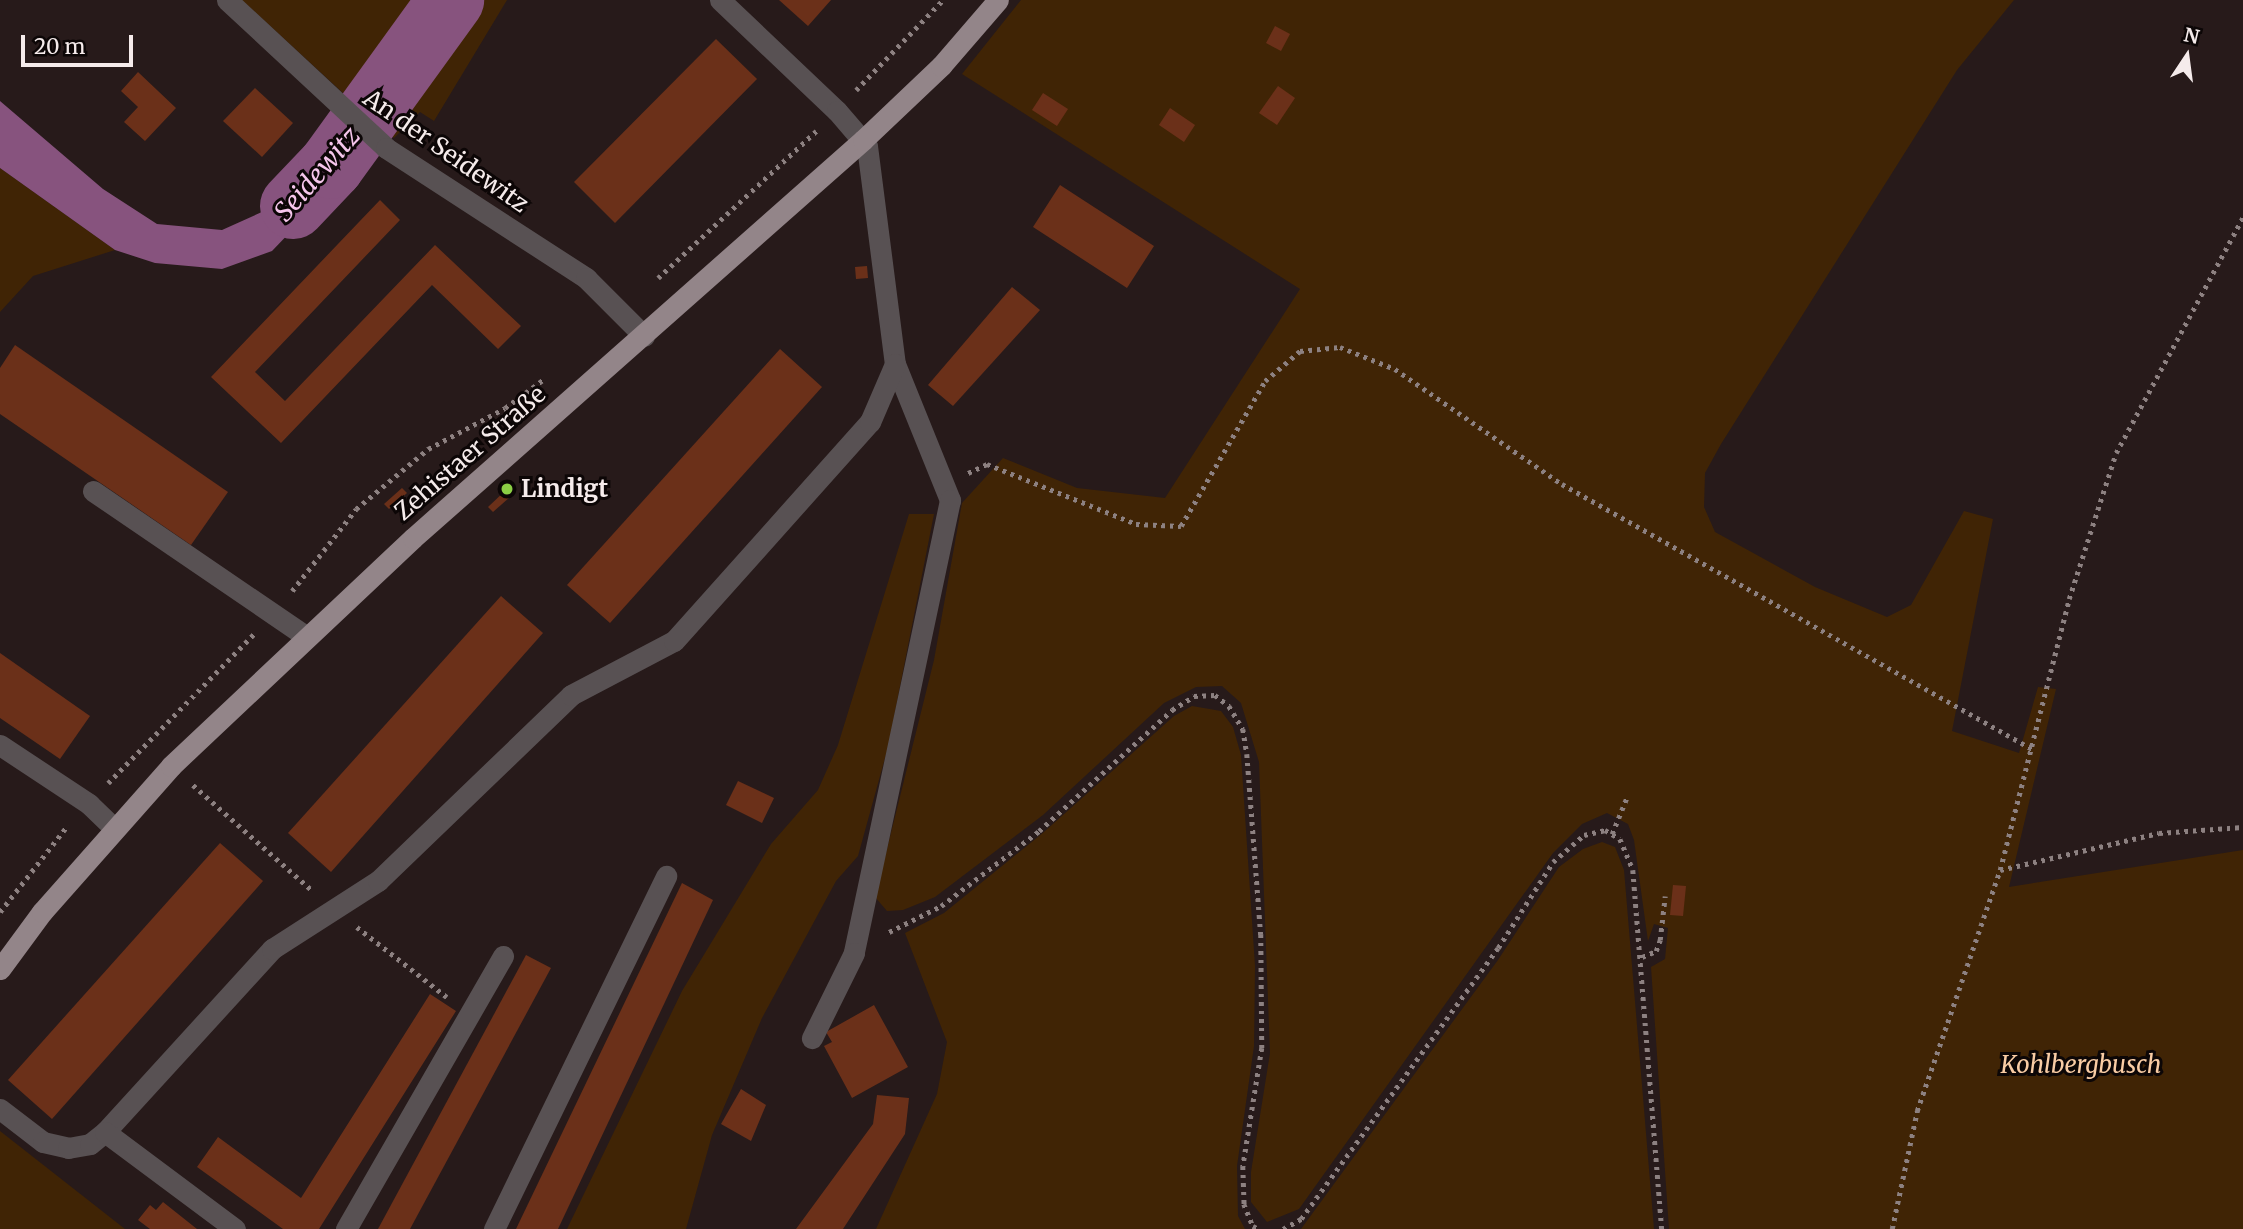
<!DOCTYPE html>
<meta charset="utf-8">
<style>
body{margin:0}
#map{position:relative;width:2243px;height:1229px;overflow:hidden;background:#271a1a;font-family:Merriweather,serif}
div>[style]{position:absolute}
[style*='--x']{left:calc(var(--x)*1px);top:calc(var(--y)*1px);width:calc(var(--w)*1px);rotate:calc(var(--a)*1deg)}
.green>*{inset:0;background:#402405}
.water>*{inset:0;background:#87537e}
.river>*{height:66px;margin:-33px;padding:0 33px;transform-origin:33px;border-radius:33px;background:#87537e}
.building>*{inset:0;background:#6b3019}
.path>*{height:4.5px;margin-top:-2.25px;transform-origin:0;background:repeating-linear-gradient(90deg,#8d8181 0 3.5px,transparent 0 8.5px)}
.minor>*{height:21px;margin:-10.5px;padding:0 10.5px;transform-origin:10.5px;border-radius:10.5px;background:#585153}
.major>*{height:21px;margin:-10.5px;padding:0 10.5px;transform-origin:10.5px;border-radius:10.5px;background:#938589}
.dots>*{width:19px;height:19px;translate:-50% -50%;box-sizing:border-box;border:4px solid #0c0606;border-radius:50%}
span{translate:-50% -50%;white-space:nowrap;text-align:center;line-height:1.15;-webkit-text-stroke:6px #0c0606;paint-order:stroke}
.street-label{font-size:24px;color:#f5ebeb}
.poi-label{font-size:24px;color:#f5ebeb;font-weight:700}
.left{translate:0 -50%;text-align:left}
.park-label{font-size:24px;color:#f9cca4;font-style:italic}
.water-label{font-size:26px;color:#f6c6ec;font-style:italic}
.north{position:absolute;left:2152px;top:21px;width:70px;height:70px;-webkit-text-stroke:5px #0c0606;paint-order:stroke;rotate:13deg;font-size:19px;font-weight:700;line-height:28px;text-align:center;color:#f5ebeb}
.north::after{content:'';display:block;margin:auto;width:24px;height:32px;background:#f5ebeb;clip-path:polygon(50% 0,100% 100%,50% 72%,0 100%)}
.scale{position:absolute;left:21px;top:35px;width:112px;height:32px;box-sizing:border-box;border:4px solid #f5ebeb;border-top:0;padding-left:9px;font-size:21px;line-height:24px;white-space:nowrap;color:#f5ebeb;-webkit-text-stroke:5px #0c0606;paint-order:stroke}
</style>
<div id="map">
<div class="green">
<i style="clip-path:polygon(242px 0,451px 0,368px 116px)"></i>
<i style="clip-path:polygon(471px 0,507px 0,434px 121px,420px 112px,394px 138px,385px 130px)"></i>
<i style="clip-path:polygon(1021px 0,2014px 0,1957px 70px,1721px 444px,1705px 473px,1704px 507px,1715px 532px,1815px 587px,1887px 617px,1911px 605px,1964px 511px,1993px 519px,1952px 731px,2019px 753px,2038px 687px,2056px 689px,2009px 887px,2243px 850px,2243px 1229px,1669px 1229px,1651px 967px,1665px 959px,1668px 928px,1654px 924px,1648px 941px,1634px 840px,1628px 824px,1607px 813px,1582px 824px,1553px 853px,1299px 1209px,1267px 1222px,1251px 1202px,1251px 1172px,1270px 1053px,1259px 762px,1241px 703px,1222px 686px,1196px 687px,1164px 703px,1043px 815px,935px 897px,903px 910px,887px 911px,875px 897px,934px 660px,962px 503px,1003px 458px,1077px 488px,1165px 498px,1300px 289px,962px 74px)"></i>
<i style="clip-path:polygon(0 168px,115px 250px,33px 276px,0 312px)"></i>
<i style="clip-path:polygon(909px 514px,934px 514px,888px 747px,858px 856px,836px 881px,762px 1018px,712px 1135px,686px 1229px,567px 1229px,682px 991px,771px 844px,818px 790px,838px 745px)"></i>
<i style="clip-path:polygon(1192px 706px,1221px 711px,1233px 727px,1241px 755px,1255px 966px,1254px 1046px,1237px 1166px,1238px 1216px,1245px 1229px,876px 1229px,937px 1094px,947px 1042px,905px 933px,944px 913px,1044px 832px,1174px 716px)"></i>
<i style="clip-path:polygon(1602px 842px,1615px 847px,1624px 870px,1654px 1229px,1301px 1229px,1498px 960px,1559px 867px,1583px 849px)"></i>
<i style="clip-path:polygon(0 1131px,125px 1229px,0 1229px)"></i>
</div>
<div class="water">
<i style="clip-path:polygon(451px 0,471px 0,385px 130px,368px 116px)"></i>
<i style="clip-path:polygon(0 101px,103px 189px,157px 224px,222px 230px,273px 207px,330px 120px,368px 151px,272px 251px,222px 269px,155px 263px,115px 250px,0 168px)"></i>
</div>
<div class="river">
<i style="--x:293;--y:206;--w:55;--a:-46.5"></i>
<i style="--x:331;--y:166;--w:205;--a:-54.1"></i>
</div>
<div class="building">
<i style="clip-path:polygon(779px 0,831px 0,808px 26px)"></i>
<i style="clip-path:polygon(1275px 26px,1290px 34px,1281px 51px,1266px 43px)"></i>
<i style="clip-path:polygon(716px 39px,757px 79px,615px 223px,574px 182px)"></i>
<i style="clip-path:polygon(138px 72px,176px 108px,145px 141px,124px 122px,138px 107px,121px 91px)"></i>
<i style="clip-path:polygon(1278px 86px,1295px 98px,1277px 125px,1259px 113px)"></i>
<i style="clip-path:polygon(255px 88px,293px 123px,262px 157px,223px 121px)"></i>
<i style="clip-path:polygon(1043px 93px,1068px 109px,1057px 126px,1032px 110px)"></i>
<i style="clip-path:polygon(1170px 108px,1195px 125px,1184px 142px,1159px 125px)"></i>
<i style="clip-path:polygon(1060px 185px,1154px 246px,1127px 288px,1033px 227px)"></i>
<i style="clip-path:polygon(380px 200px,400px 220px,255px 372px,285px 401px,435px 245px,521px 326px,498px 349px,432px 285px,281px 443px,211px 377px)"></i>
<i style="clip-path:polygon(867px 266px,868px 278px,856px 279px,855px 267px)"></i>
<i style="clip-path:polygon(1012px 287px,1040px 310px,953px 406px,928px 385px)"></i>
<i style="clip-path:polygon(15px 345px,228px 492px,191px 545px,0 414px,0 368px)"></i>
<i style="clip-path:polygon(780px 349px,822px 387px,610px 623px,567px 585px)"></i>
<i style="clip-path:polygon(402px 488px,407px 493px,389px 509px,384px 504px)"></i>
<i style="clip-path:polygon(506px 490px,511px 496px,493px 512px,488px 507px)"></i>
<i style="clip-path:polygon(501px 596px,543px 633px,331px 872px,288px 833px)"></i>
<i style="clip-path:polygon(0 653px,90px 716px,60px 759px,0 718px)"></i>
<i style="clip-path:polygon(738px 781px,774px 798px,762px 823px,726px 805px)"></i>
<i style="clip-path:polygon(220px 843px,263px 881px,52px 1119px,8px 1080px)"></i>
<i style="clip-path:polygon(682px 883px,713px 900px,558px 1229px,516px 1229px)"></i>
<i style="clip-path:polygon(1673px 885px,1686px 886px,1683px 916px,1670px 915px)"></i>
<i style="clip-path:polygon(526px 955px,551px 968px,410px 1229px,378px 1229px)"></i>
<i style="clip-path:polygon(430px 994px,456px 1011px,319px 1229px,283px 1229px,197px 1167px,218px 1137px,301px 1198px)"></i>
<i style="clip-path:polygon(874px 1005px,908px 1067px,852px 1098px,824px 1046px,832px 1042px,826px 1032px)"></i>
<i style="clip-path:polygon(741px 1089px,766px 1105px,751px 1141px,721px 1124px)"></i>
<i style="clip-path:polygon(877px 1095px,909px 1098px,905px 1134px,843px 1229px,796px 1229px,873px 1124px)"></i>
<i style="clip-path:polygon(163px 1202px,197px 1229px,150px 1229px,138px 1220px,150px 1205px,156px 1210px)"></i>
</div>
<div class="path">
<i style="--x:856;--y:90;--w:125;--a:-46"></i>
<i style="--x:658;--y:278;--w:216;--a:-42.9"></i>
<i style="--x:968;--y:473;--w:21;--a:-25"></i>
<i style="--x:987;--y:464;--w:161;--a:21.9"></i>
<i style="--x:1136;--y:524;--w:45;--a:2.5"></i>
<i style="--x:1181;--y:526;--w:168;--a:-59.9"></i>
<i style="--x:1265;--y:381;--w:46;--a:-40.6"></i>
<i style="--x:1300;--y:351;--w:40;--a:-5.7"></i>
<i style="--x:1340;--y:347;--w:59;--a:21.8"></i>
<i style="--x:1395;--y:369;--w:203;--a:34.6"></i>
<i style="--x:1562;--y:484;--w:542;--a:29.4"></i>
<i style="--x:292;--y:591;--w:104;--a:-52"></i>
<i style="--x:356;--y:509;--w:94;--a:-39.8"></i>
<i style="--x:428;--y:449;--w:87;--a:-28"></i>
<i style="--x:505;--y:408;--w:49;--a:-36.6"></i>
<i style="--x:108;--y:783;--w:209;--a:-45.6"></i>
<i style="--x:193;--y:785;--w:160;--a:41.5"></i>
<i style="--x:1612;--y:834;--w:38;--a:-68"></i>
<i style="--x:2000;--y:870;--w:163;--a:-13.1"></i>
<i style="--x:2159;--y:833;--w:84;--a:-4.1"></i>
<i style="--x:0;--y:912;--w:110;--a:-52"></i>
<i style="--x:357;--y:927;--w:114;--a:37.9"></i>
<i style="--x:889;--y:932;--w:58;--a:-26.6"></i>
<i style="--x:941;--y:906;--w:123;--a:-37.4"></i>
<i style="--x:1039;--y:831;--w:180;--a:-42.3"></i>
<i style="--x:1172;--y:710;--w:26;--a:-32"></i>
<i style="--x:1194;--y:696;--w:21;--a:-3"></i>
<i style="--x:1215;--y:695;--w:18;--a:38"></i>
<i style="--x:1229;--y:706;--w:27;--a:59"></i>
<i style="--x:1243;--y:729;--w:25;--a:81"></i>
<i style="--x:1247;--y:754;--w:181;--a:85.6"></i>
<i style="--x:1261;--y:934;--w:114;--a:89.5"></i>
<i style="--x:1262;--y:1048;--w:120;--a:99.1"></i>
<i style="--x:1243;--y:1166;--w:38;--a:88"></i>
<i style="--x:1244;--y:1204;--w:24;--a:68"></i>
<i style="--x:1253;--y:1226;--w:7;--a:27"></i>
<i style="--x:1642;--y:957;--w:15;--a:-23"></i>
<i style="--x:1656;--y:951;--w:12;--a:-70"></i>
<i style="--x:1660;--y:940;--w:44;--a:-83.5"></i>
<i style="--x:1283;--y:1229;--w:21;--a:-29"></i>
<i style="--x:1301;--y:1219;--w:335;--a:-54"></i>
<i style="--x:1498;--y:948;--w:102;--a:-57.4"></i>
<i style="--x:1553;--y:862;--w:41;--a:-41.1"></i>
<i style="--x:1584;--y:835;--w:22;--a:-13"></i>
<i style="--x:1605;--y:830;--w:17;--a:31"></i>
<i style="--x:1620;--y:839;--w:34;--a:67"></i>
<i style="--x:1633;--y:870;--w:360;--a:85.4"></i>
<i style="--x:1892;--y:1229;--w:121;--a:-78"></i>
<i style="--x:1917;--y:1111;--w:255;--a:-71"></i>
<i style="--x:2000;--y:870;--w:280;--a:-75.7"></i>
<i style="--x:2069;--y:599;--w:153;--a:-72.2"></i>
<i style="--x:2116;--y:453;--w:268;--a:-61.7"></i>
</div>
<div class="minor">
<i style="--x:227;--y:0;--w:217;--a:42.9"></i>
<i style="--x:386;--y:148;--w:239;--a:33"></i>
<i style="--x:586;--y:278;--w:82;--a:45"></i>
<i style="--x:720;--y:0;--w:161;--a:43.5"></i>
<i style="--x:837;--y:111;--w:46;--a:49.4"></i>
<i style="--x:867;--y:146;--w:220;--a:82.7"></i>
<i style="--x:895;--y:364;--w:147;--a:68"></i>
<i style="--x:950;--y:500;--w:463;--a:102"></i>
<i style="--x:854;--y:953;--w:95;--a:116.3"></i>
<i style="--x:93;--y:491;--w:259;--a:34.3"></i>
<i style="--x:0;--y:745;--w:107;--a:33.5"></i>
<i style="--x:89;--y:804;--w:36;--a:44"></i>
<i style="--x:0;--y:1109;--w:54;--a:37.5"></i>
<i style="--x:43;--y:1142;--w:26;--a:13"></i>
<i style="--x:68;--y:1148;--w:22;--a:-10"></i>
<i style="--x:90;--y:1144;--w:19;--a:-39"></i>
<i style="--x:105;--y:1132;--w:248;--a:-47.6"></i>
<i style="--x:272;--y:949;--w:126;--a:-32.7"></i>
<i style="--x:378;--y:881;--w:268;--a:-43.9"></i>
<i style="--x:571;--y:695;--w:116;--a:-27.7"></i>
<i style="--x:674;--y:641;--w:294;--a:-48.2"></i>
<i style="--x:870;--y:422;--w:63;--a:-66.7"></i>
<i style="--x:105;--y:1132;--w:162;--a:36.7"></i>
<i style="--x:346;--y:1229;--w:315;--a:-60.1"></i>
<i style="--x:494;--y:1229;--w:393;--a:-64"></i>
</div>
<div class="major">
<i style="--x:0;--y:969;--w:71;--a:-53.6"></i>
<i style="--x:42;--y:912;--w:195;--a:-48.5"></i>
<i style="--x:171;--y:766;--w:332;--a:-43.3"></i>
<i style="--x:413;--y:538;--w:601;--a:-41.49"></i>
<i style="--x:863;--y:140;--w:108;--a:-43.5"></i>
<i style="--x:941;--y:66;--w:87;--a:-49.2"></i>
</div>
<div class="dots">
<i style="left:507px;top:489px;background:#8cce45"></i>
</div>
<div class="street-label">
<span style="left:446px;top:151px;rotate:35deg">An der Seidewitz</span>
<span style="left:470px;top:453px;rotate:-41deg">Zehistaer Straße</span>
</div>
<div class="poi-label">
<span class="left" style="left:521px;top:489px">Lindigt</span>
</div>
<div class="park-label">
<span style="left:2081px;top:1065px">Kohlbergbusch</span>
</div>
<div class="water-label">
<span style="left:317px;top:174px;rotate:-49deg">Seidewitz</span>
</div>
<div class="north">N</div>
<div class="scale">20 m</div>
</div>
